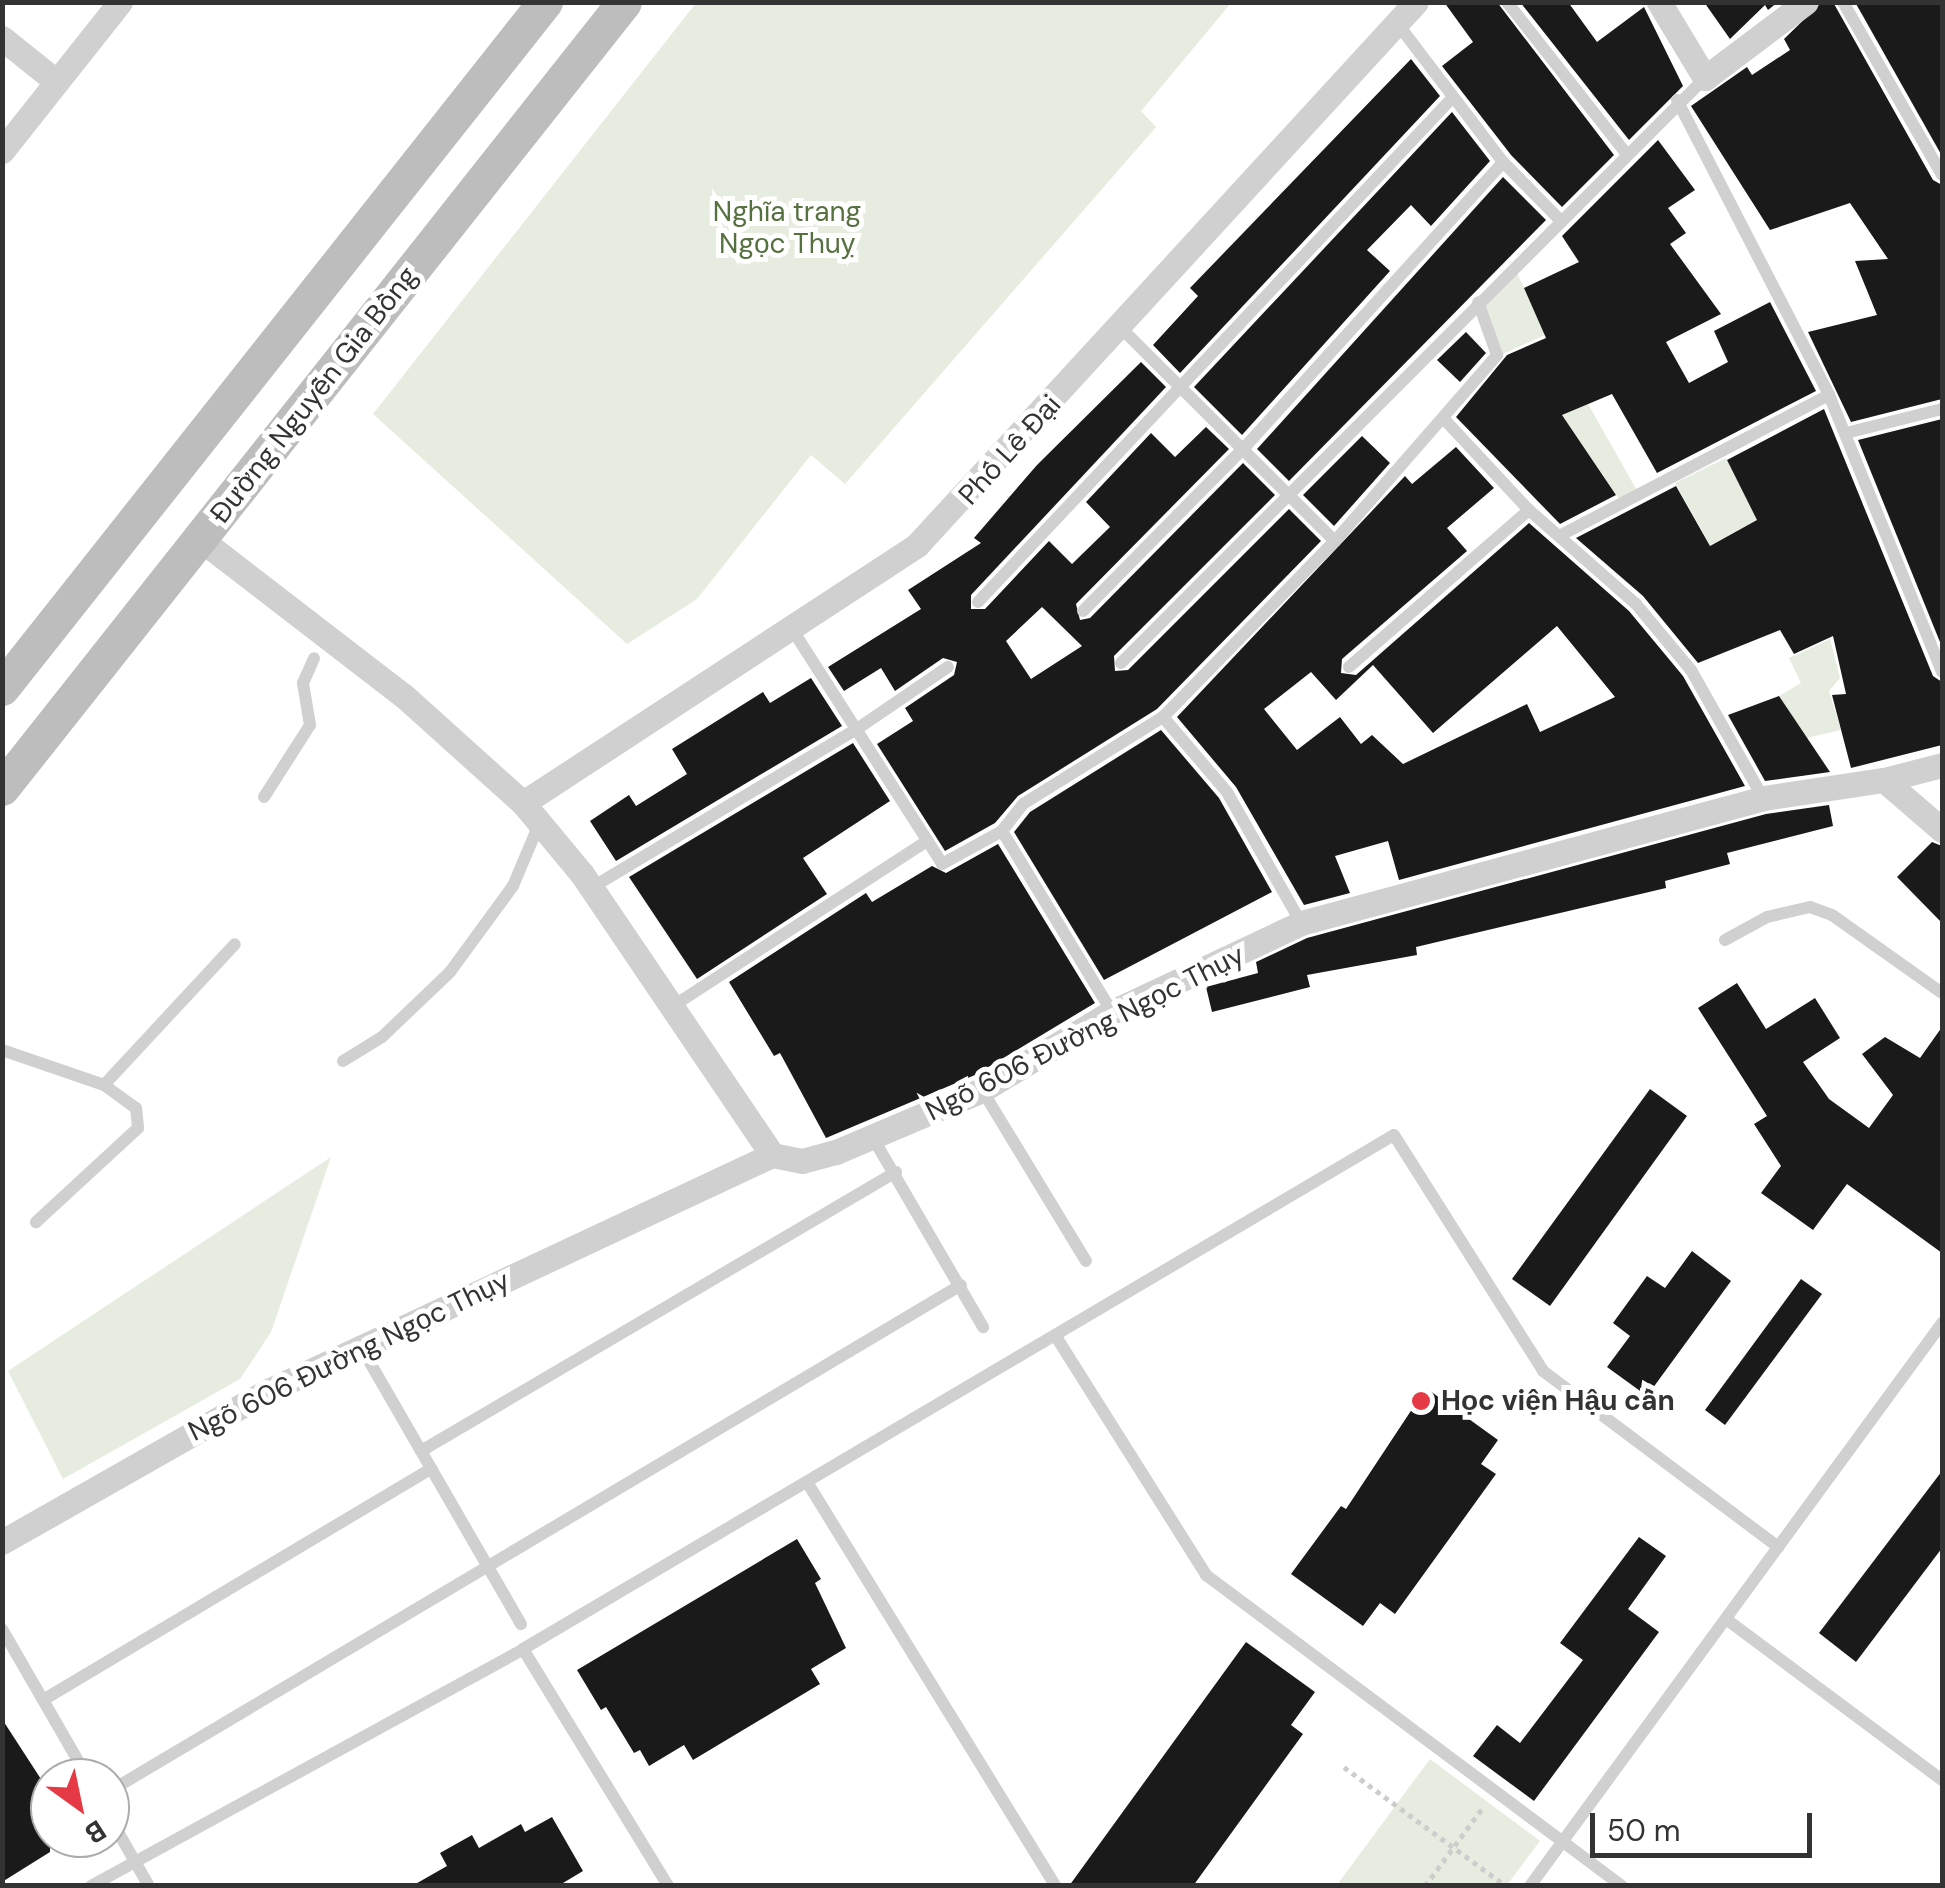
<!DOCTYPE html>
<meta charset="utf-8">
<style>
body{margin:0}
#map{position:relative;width:1945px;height:1888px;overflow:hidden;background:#fff;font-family:"DM Sans",sans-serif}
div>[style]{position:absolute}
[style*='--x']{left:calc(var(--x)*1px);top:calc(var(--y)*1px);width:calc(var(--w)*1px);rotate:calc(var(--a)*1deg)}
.green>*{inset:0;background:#e6ecdf}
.building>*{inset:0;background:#1a1a1a}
.path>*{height:5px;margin-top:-2.5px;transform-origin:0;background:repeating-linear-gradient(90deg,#cdcdcd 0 5px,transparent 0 10px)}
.lane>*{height:12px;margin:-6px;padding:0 6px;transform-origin:6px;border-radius:6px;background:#d0d0d0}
.street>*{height:25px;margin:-12.5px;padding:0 12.5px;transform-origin:12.5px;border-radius:12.5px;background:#d0d0d0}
.secondary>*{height:35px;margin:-17.5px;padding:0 17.5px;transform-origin:17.5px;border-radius:17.5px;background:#bdbdbd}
.dots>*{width:28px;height:28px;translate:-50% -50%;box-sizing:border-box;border:5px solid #fff;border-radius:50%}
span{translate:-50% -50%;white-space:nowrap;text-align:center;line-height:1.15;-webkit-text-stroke:10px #fff;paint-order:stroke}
.park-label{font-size:28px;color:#56703f}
.street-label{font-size:28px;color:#333}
.poi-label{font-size:28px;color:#333;font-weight:700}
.left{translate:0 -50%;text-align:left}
.frame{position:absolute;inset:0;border:5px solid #333;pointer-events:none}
.north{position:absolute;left:30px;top:1758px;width:100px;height:100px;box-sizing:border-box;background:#fff;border:2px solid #adadad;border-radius:50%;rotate:147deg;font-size:28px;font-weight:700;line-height:40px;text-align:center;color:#333}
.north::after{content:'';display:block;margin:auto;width:35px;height:45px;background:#e63946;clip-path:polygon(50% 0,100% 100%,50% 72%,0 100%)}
.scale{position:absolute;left:1590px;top:1813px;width:222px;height:45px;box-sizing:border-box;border:5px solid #333;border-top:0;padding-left:12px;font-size:30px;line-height:35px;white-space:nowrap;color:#333;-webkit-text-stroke:8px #fff;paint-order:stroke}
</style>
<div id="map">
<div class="green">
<i style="clip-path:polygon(696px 3px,1231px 3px,1141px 111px,1156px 127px,845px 484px,811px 455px,697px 599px,627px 644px,373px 414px)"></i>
<i style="clip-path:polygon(1514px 266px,1545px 335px,1503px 354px,1481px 299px)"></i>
<i style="clip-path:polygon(1588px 404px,1639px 494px,1622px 503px,1562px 415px)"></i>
<i style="clip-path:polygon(1726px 458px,1757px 520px,1710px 545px,1675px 483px)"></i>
<i style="clip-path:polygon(1830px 639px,1840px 678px,1829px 691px,1841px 730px,1793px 741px,1779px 696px,1801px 683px,1789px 658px)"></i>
<i style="clip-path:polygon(331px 1157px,271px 1332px,240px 1379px,63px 1479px,8px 1371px)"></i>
<i style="clip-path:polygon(1430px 1759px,1540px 1841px,1507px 1885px,1337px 1885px)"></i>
</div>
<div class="building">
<i style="clip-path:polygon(1444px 2px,1497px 2px,1614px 155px,1562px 207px,1511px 155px,1442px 66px,1473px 42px)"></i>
<i style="clip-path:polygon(1520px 2px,1568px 2px,1597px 42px,1644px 7px,1683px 86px,1629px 140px)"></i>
<i style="clip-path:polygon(1704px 2px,1778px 2px,1768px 10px,1765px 5px,1730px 39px)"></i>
<i style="clip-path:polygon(1822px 2px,1833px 2px,1933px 180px,1942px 185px,1942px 399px,1851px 422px,1808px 332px,1877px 315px,1855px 261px,1888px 259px,1850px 203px,1770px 230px,1691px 106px,1747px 67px,1752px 75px,1790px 50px,1784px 39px)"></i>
<i style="clip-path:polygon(1855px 2px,1942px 2px,1942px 156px)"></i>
<i style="clip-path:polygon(1411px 59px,1440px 96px,1180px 373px,1153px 345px,1198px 296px,1190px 288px)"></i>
<i style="clip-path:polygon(1452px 112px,1490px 161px,1431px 226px,1411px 205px,1367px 250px,1390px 271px,1242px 435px,1194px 387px)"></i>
<i style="clip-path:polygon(1658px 140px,1695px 190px,1668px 208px,1686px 233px,1670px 244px,1721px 314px,1666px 342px,1689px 383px,1728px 362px,1714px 331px,1770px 302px,1816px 391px,1657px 473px,1612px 394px,1562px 415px,1616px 495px,1560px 524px,1456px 417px,1507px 355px,1546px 338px,1524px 288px,1579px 262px,1562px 236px)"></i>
<i style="clip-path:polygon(1503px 177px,1546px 220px,1289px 481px,1257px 449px)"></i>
<i style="clip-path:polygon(1466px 332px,1486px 353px,1460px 382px,1437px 360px)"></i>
<i style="clip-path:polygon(evenodd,1141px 362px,1166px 387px,971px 595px,971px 609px,985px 609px,1049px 541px,1072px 564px,1110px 527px,1086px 502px,1151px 433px,1175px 457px,1206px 427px,1229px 449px,1076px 604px,1080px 620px,1090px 618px,1243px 463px,1275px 495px,1114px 656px,1115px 671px,1128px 670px,1289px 509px,1321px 541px,1157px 709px,1018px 796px,995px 823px,945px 851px,877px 744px,913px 721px,905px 708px,954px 675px,957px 662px,943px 658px,895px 691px,881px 668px,844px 691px,828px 667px,921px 609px,908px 590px,981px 543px,974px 538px,1037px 465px,1141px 362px,1042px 607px,1082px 646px,1031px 679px,1006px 641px,1042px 607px)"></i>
<i style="clip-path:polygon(1824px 409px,1933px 676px,1942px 682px,1942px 745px,1851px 768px,1832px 695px,1846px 694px,1833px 636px,1794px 654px,1780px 630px,1698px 663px,1643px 596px,1576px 538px,1676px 486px,1710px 546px,1757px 520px,1727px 460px)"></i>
<i style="clip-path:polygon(1942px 419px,1942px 647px,1858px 440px)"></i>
<i style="clip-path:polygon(1362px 436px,1390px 463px,1334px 526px,1303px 495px)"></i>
<i style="clip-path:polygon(evenodd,1456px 447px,1494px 488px,1447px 528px,1467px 551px,1342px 659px,1341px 673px,1356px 675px,1529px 523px,1629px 611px,1683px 676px,1745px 786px,1399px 880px,1388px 841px,1335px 856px,1350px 893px,1304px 905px,1236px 787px,1177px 717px,1405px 476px,1412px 484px,1456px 447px,1557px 626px,1615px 697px,1540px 732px,1527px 704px,1403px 764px,1372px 735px,1361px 744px,1340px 717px,1297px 750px,1264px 709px,1311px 672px,1336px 700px,1373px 665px,1433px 733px,1557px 626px)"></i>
<i style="clip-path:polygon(811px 678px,842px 726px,616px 861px,590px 821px,629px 795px,636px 806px,687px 774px,672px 749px,763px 692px,770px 703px)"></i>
<i style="clip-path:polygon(1779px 696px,1830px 772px,1765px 781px,1728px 715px)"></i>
<i style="clip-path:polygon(1161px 730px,1219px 798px,1272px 892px,1104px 980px,1014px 832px,1030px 812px)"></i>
<i style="clip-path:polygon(853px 743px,890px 801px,803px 858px,827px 894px,697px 979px,629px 877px)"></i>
<i style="clip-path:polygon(1829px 805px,1833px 826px,1727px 853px,1730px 864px,1665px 881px,1666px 888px,1416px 947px,1417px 955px,1307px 975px,1310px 987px,1212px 1012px,1206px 987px,1258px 973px,1256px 962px,1307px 938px,1766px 814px)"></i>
<i style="clip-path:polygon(1932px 842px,1942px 846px,1942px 923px,1897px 877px)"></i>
<i style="clip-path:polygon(998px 844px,1095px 1003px,975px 1075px,826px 1138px,780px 1053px,774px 1056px,729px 982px,866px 893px,872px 902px,932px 866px,946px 873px)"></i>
<i style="clip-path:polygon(1737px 983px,1766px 1029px,1815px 998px,1840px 1038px,1803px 1062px,1829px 1099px,1869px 1128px,1893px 1095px,1862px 1054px,1885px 1037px,1920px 1058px,1942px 1027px,1942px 1253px,1847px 1184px,1813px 1230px,1761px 1193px,1781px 1166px,1754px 1124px,1767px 1116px,1698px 1008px)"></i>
<i style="clip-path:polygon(1650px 1089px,1687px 1116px,1550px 1306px,1512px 1279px)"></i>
<i style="clip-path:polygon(1692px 1251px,1731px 1281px,1647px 1396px,1607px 1367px,1630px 1336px,1613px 1323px,1647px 1276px,1665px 1288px)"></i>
<i style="clip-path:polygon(1801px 1279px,1822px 1294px,1725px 1425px,1705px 1410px)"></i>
<i style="clip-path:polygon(1426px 1388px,1498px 1440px,1481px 1464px,1496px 1474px,1395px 1614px,1380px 1603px,1363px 1626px,1291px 1574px,1341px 1506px,1346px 1509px)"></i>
<i style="clip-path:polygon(1942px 1471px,1942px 1548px,1856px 1662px,1819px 1633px)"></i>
<i style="clip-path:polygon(1639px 1537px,1666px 1556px,1628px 1609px,1659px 1632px,1534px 1801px,1473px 1756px,1497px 1725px,1520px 1743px,1583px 1660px,1560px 1643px)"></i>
<i style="clip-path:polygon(797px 1539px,821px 1579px,815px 1583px,846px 1648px,811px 1669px,820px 1684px,693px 1760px,684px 1745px,649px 1766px,640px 1750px,634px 1753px,606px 1707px,601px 1710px,577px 1670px)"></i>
<i style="clip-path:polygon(1246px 1642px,1315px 1692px,1291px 1725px,1303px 1734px,1193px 1886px,1069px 1886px)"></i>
<i style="clip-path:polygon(2px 1719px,50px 1793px,50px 1852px,2px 1882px)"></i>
<i style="clip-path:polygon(552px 1817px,583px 1871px,558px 1886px,412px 1886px,447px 1866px,440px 1853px,472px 1835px,479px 1848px,521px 1824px,525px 1832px)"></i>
</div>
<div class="path">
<i style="--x:1344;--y:1767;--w:201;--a:36.3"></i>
<i style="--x:1425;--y:1886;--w:99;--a:-53.6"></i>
</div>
<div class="lane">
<i style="--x:1507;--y:2;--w:192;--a:51.8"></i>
<i style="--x:1843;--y:2;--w:199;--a:60.2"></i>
<i style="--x:1397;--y:23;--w:175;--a:52.7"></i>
<i style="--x:1503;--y:162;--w:80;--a:45.5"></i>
<i style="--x:1677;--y:100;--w:332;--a:62.7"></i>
<i style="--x:1829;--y:395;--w:299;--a:67.8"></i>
<i style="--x:1121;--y:328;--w:302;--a:44.9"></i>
<i style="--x:1444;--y:419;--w:125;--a:47"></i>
<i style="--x:1529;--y:510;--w:142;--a:41.3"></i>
<i style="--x:1636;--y:604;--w:86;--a:50.2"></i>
<i style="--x:1691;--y:670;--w:147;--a:60.6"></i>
<i style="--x:1846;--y:433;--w:99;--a:-14"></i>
<i style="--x:1563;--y:534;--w:300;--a:-27.6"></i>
<i style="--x:978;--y:602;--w:693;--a:-46.75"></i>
<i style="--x:1083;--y:611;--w:229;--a:-45.4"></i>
<i style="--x:1244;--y:448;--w:386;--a:-47.8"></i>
<i style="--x:792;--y:629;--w:279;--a:57.4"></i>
<i style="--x:942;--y:864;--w:68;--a:-28.8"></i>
<i style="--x:1002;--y:831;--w:34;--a:-52"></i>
<i style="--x:1023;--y:804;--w:165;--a:-31.9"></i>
<i style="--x:1163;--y:717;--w:246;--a:-45.7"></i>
<i style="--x:1335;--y:541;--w:247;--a:-48.9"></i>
<i style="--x:1497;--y:355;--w:56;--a:-109.7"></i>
<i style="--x:1121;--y:663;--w:827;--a:-45.05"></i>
<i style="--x:1349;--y:667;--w:239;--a:-41.1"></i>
<i style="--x:1163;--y:717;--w:99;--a:49.5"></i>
<i style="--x:1227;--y:792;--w:150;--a:60.5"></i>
<i style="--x:264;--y:797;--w:85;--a:-57.4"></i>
<i style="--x:310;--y:725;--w:43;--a:-99.5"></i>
<i style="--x:303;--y:683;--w:27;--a:-66"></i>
<i style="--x:1002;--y:831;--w:212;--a:58.7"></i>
<i style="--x:591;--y:888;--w:310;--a:-30.9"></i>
<i style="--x:857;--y:729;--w:110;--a:-34.3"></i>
<i style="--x:1725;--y:940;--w:48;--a:-28.7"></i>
<i style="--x:1767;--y:917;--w:44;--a:-13.1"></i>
<i style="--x:1810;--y:907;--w:23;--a:20"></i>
<i style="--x:1832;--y:915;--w:135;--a:35.3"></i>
<i style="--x:673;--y:1006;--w:302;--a:-33"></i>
<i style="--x:2;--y:1050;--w:108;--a:18.9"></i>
<i style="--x:104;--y:1085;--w:39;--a:36"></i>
<i style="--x:136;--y:1108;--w:20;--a:84"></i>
<i style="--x:138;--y:1128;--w:139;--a:137.3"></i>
<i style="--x:343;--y:1061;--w:46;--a:-31.6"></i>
<i style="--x:382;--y:1037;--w:94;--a:-43.7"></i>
<i style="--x:450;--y:972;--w:107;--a:-53.8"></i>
<i style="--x:513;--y:886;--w:67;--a:-67.2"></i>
<i style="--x:104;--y:1085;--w:192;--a:-47.1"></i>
<i style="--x:982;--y:1090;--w:200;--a:58.7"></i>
<i style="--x:873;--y:1138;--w:219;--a:59.8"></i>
<i style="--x:1055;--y:1335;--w:284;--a:57.8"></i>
<i style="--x:1206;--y:1575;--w:519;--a:36.78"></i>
<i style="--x:361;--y:1347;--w:320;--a:60"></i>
<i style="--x:421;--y:1451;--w:551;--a:-30.43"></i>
<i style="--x:807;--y:1482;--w:475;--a:58.4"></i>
<i style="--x:1726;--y:1619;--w:269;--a:36.7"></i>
<i style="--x:2;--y:1629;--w:172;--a:60"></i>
<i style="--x:523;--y:1649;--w:278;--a:58.5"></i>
<i style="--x:43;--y:1700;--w:452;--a:-30.8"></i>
<i style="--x:110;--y:1791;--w:990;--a:-30.74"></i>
<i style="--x:110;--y:1818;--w:78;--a:60.2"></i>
<i style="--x:91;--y:1886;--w:493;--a:-28.7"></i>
<i style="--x:523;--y:1649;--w:1011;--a:-30.55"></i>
<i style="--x:1394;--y:1135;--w:279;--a:57.7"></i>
<i style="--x:1543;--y:1371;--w:294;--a:36.8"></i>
<i style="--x:1530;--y:1886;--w:698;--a:-53.8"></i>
</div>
<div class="street">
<i style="--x:1659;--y:2;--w:89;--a:58.8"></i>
<i style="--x:1705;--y:78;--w:126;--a:-37"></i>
<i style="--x:2;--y:38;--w:70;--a:38.7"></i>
<i style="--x:2;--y:151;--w:190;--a:-51.6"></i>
<i style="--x:200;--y:539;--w:257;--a:37.6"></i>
<i style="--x:404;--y:696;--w:160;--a:42"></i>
<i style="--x:523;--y:803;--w:92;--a:50.3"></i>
<i style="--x:582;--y:874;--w:339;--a:55.9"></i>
<i style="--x:1942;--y:765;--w:60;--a:165.5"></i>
<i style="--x:1884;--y:780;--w:77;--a:40.8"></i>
<i style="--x:523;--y:803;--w:471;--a:-33.2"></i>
<i style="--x:917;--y:545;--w:737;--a:-47.42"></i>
<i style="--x:2;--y:1542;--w:306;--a:-29.6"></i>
<i style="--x:268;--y:1391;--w:557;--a:-25.09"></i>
<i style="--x:772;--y:1155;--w:31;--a:11"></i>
<i style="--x:802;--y:1161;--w:35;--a:-15"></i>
<i style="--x:836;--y:1152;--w:159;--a:-23"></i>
<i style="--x:982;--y:1090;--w:152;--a:-31"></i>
<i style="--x:1112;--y:1012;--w:209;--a:-25.2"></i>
<i style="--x:1301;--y:923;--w:479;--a:-15.1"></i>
<i style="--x:1763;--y:798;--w:122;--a:-8.5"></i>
</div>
<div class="secondary">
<i style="--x:2;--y:688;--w:875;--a:-51.64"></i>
<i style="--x:2;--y:788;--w:1002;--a:-51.64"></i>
</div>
<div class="dots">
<i style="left:1421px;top:1401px;background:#e63946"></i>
</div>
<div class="park-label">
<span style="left:787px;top:228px">Nghĩa trang<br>Ngọc Thuỵ</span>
</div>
<div class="street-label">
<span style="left:314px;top:395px;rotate:-52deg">Đường Nguyễn Gia Bồng</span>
<span style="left:1010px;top:450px;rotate:-48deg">Phố Lê Đại</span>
<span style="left:1085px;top:1033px;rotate:-27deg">Ngõ 606 Đường Ngọc Thụy</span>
<span style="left:349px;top:1356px;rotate:-26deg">Ngõ 606 Đường Ngọc Thụy</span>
</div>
<div class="poi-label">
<span class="left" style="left:1441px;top:1401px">Học viện Hậu cần</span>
</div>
<div class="frame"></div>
<div class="north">B</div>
<div class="scale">50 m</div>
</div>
